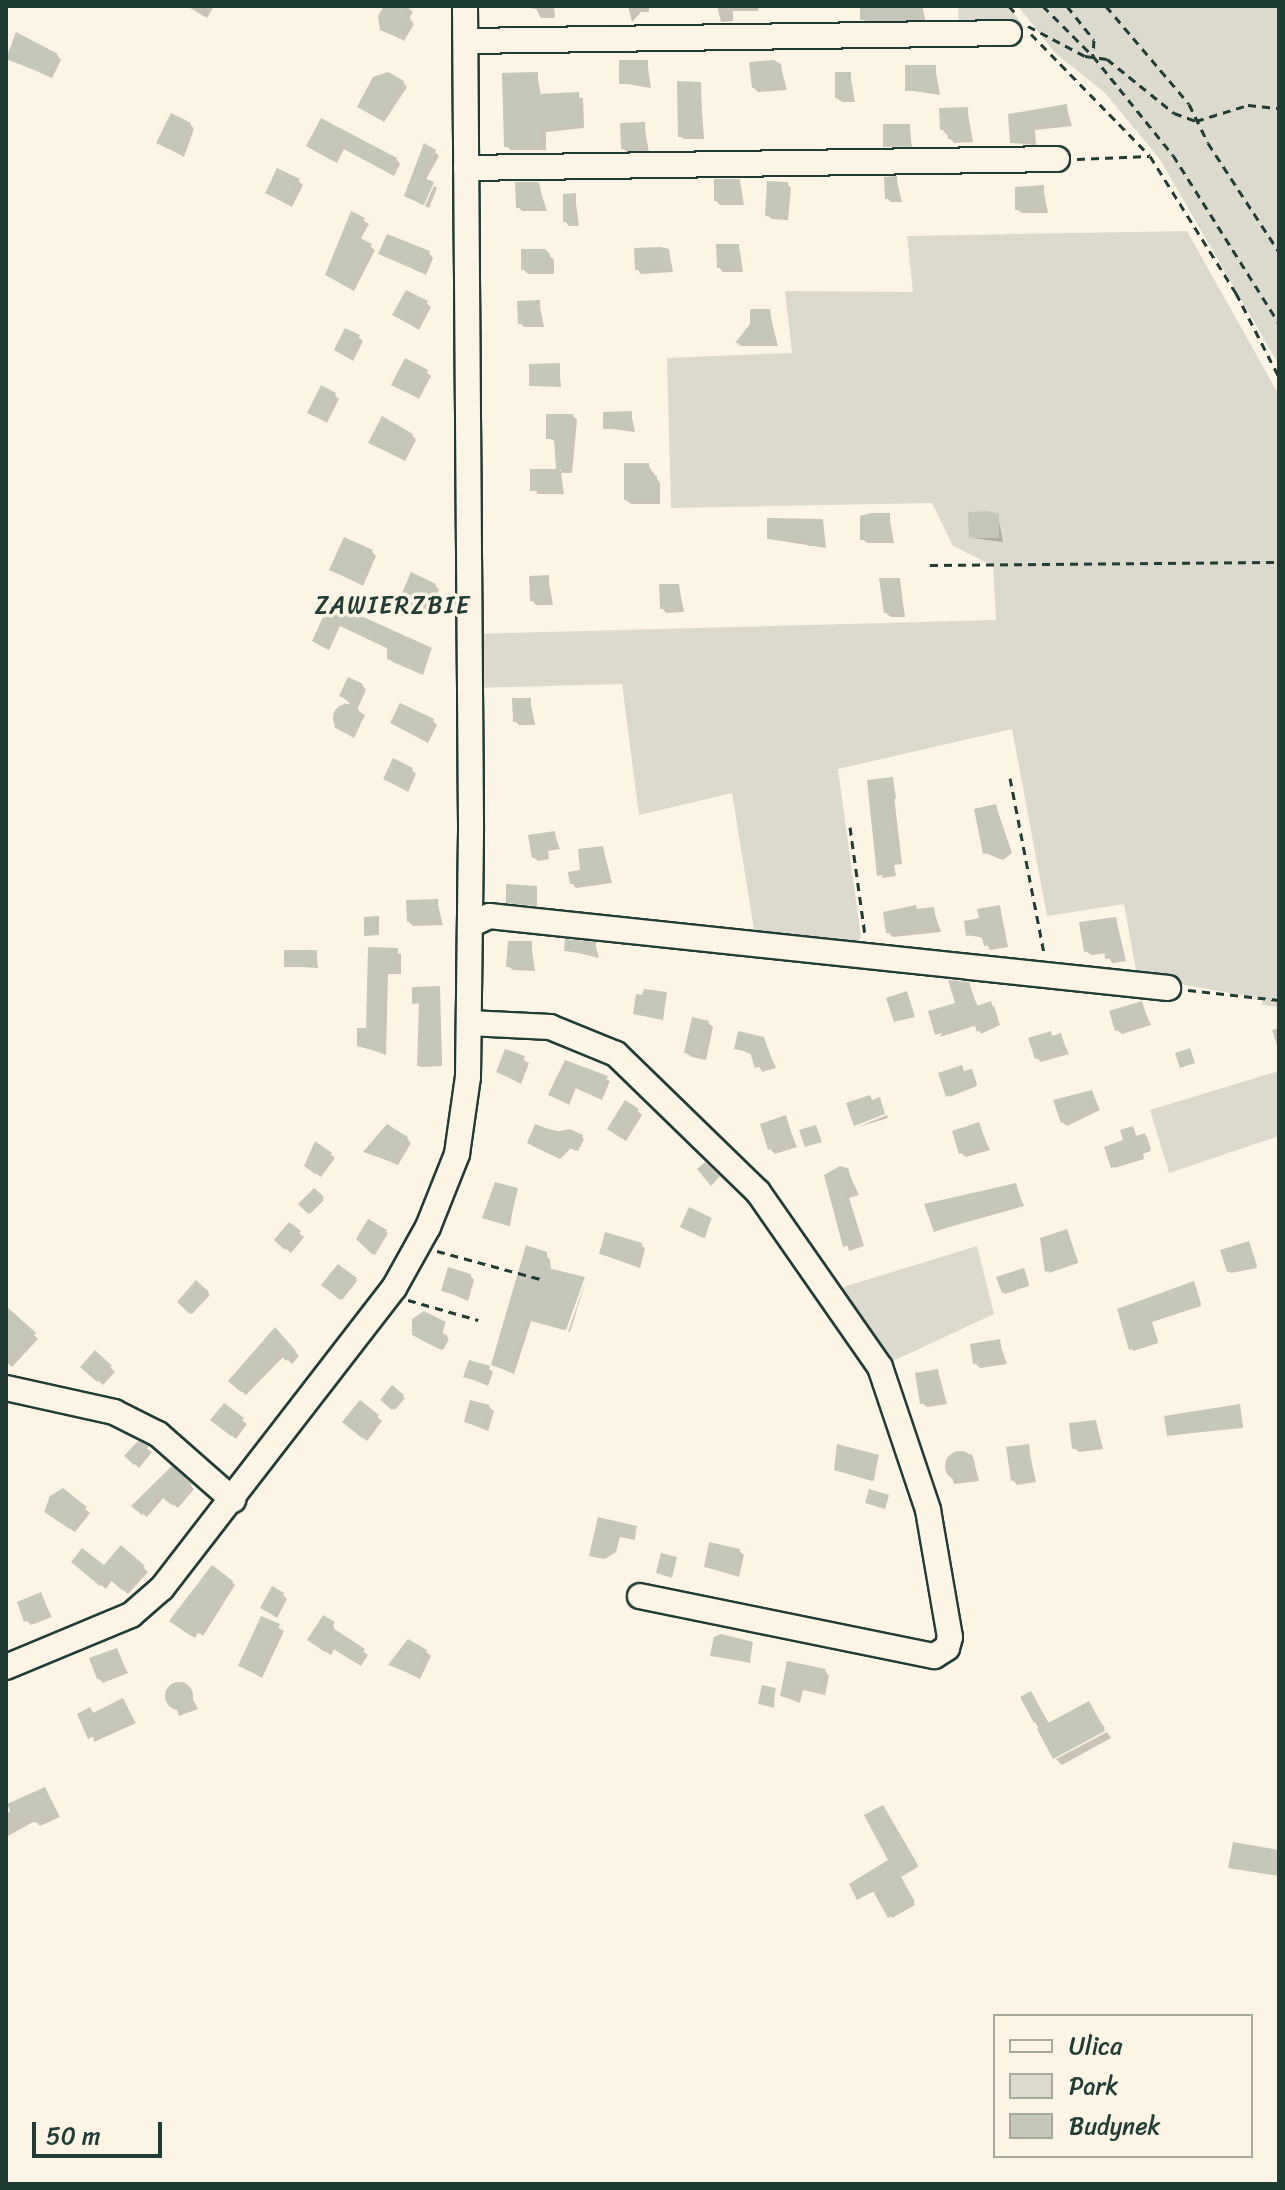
<!DOCTYPE html>
<style>
body{margin:0}
#map{position:relative;width:1285px;height:2190px;overflow:hidden;background:#fcf5e5;font-family:Sriracha,sans-serif}
div>[style]{position:absolute}
[style*='--x']{left:calc(var(--x)*1px);top:calc(var(--y)*1px);width:calc(var(--w)*1px);rotate:calc(var(--a)*1deg)}
.green>*{inset:0;background:#dcdacc}
.shadow>*{inset:0;background:#0003}
.building>*{inset:0;background:#c5c7b9}
.round{border-radius:50%}
.path>*{height:3px;margin-top:-1.5px;transform-origin:0;background:repeating-linear-gradient(90deg,#1f3d34 0 8px,transparent 0 14px)}
.roads{filter:drop-shadow(2px 0 #1f3d34) drop-shadow(-2px 0 #1f3d34) drop-shadow(0 2px #1f3d34) drop-shadow(0 -2px #1f3d34)}
.minor>*{height:24px;margin:-12px;padding:0 12px;transform-origin:12px;border-radius:12px;background:#fcf5e5}
span{translate:-50% -50%;white-space:nowrap;text-align:center;line-height:1.15;-webkit-text-stroke:7px #fcf5e5;paint-order:stroke}
.neighbourhood-label{font-size:24px;color:#1f3d34;letter-spacing:2px}
.frame{position:absolute;inset:0;border:8px solid #1f3d34;pointer-events:none}
.legend{position:absolute;left:993px;top:2014px;width:260px;height:144px;box-sizing:border-box;background:#fcf5e5;border:2px solid #a4ab9e;margin:0;padding:10px 14px;list-style:none;font-size:24px;color:#1f3d34}
.legend li{display:flex;align-items:center;gap:16px;height:40px}
.legend b{width:40px;border:2px solid #a4ab9e}
.scale{position:absolute;left:32px;top:2122px;width:130px;height:36px;box-sizing:border-box;border:4px solid #1f3d34;border-top:0;padding-left:10px;font-size:24px;line-height:28px;white-space:nowrap;color:#1f3d34;-webkit-text-stroke:6px #fcf5e5;paint-order:stroke}
</style>
<div id="map">
<div class="green">
<i style="clip-path:polygon(958px 6px,1009px 6px,1021px 23px,1018px 30px,959px 35px)"></i>
<i style="clip-path:polygon(1018px 6px,1279px 6px,1279px 365px,1159px 158px,1105px 93px,1055px 53px)"></i>
<i style="clip-path:polygon(1187px 231px,1279px 395px,1279px 1007px,1262px 1005px,1262px 999px,1137px 976px,1124px 904px,1047px 916px,1012px 729px,838px 769px,861px 937px,854px 950px,755px 936px,732px 793px,639px 815px,622px 684px,471px 688px,470px 634px,996px 620px,993px 566px,953px 546px,932px 503px,671px 508px,667px 358px,792px 353px,785px 291px,913px 292px,907px 236px)"></i>
<i style="clip-path:polygon(1279px 1071px,1279px 1136px,1169px 1173px,1150px 1110px)"></i>
<i style="clip-path:polygon(977px 1246px,994px 1314px,880px 1367px,827px 1292px)"></i>
</div>
<div class="shadow">
<i style="clip-path:polygon(187px 6px,214px 6px,207px 18px)"></i>
<i style="clip-path:polygon(386px 6px,406px 6px,413px 12px,409px 18px,414px 24px,404px 41px,382px 29px)"></i>
<i style="clip-path:polygon(518px 6px,554px 6px,555px 18px,541px 18px,536px 9px)"></i>
<i style="clip-path:polygon(618px 6px,649px 6px,649px 12px,641px 12px,632px 22px,628px 6px)"></i>
<i style="clip-path:polygon(717px 6px,759px 6px,758px 11px,733px 11px,733px 21px,721px 22px)"></i>
<i style="clip-path:polygon(862px 6px,922px 7px,926px 22px,865px 23px)"></i>
<i style="clip-path:polygon(57px 55px,61px 60px,52px 78px,8px 58px)"></i>
<i style="clip-path:polygon(647px 62px,651px 88px,621px 83px)"></i>
<i style="clip-path:polygon(780px 65px,787px 90px,758px 92px,754px 88px)"></i>
<i style="clip-path:polygon(935px 67px,940px 95px,907px 90px)"></i>
<i style="clip-path:polygon(537px 74px,541px 96px,583px 98px,584px 128px,546px 132px,546px 150px,511px 150px,506px 146px)"></i>
<i style="clip-path:polygon(850px 74px,855px 102px,842px 102px,837px 98px)"></i>
<i style="clip-path:polygon(403px 82px,407px 87px,384px 122px,360px 107px)"></i>
<i style="clip-path:polygon(700px 84px,704px 139px,684px 139px,680px 136px)"></i>
<i style="clip-path:polygon(1066px 106px,1072px 126px,1035px 130px,1036px 145px,1012px 143px,1010px 116px)"></i>
<i style="clip-path:polygon(967px 109px,973px 142px,954px 143px,942px 129px)"></i>
<i style="clip-path:polygon(322px 121px,396px 159px,400px 164px,394px 176px,344px 149px,337px 163px,313px 150px,309px 146px)"></i>
<i style="clip-path:polygon(190px 124px,194px 129px,184px 157px,159px 142px)"></i>
<i style="clip-path:polygon(644px 124px,649px 153px,627px 153px,623px 148px)"></i>
<i style="clip-path:polygon(909px 126px,912px 147px,885px 146px)"></i>
<i style="clip-path:polygon(435px 152px,439px 156px,425px 181px,431px 183px,422px 205px,406px 195px)"></i>
<i style="clip-path:polygon(896px 178px,902px 202px,891px 202px,887px 198px)"></i>
<i style="clip-path:polygon(298px 181px,303px 185px,292px 207px,267px 193px)"></i>
<i style="clip-path:polygon(740px 181px,744px 205px,720px 205px,716px 200px)"></i>
<i style="clip-path:polygon(538px 184px,547px 211px,522px 211px,518px 207px)"></i>
<i style="clip-path:polygon(787px 184px,791px 188px,788px 220px,772px 219px,767px 215px)"></i>
<i style="clip-path:polygon(434px 186px,437px 188px,429px 208px,425px 206px)"></i>
<i style="clip-path:polygon(1043px 187px,1048px 213px,1022px 213px,1017px 209px)"></i>
<i style="clip-path:polygon(575px 196px,579px 226px,569px 226px,565px 221px)"></i>
<i style="clip-path:polygon(352px 214px,369px 224px,360px 240px,375px 250px,354px 291px,327px 275px)"></i>
<i style="clip-path:polygon(739px 246px,743px 272px,723px 272px,719px 267px)"></i>
<i style="clip-path:polygon(544px 251px,554px 260px,554px 274px,528px 274px,523px 269px)"></i>
<i style="clip-path:polygon(669px 251px,673px 272px,641px 274px,637px 269px)"></i>
<i style="clip-path:polygon(429px 253px,433px 258px,426px 275px,380px 254px)"></i>
<i style="clip-path:polygon(539px 302px,544px 327px,524px 327px,520px 323px)"></i>
<i style="clip-path:polygon(426px 303px,431px 307px,419px 330px,395px 315px)"></i>
<i style="clip-path:polygon(769px 311px,778px 346px,741px 346px,737px 343px)"></i>
<i style="clip-path:polygon(358px 337px,363px 341px,353px 361px,336px 350px)"></i>
<i style="clip-path:polygon(559px 365px,561px 387px,531px 386px)"></i>
<i style="clip-path:polygon(426px 372px,431px 376px,419px 399px,394px 384px)"></i>
<i style="clip-path:polygon(335px 395px,339px 399px,327px 423px,309px 412px)"></i>
<i style="clip-path:polygon(631px 413px,635px 432px,605px 428px)"></i>
<i style="clip-path:polygon(573px 416px,577px 420px,572px 473px,561px 473px,564px 494px,537px 494px,532px 471px,561px 471px,557px 442px,548px 438px)"></i>
<i style="clip-path:polygon(412px 435px,416px 440px,405px 461px,371px 443px)"></i>
<i style="clip-path:polygon(648px 465px,660px 483px,660px 504px,631px 504px,626px 500px)"></i>
<i style="clip-path:polygon(889px 515px,894px 543px,867px 543px,862px 539px)"></i>
<i style="clip-path:polygon(998px 516px,1003px 542px,971px 538px)"></i>
<i style="clip-path:polygon(823px 521px,826px 548px,769px 539px)"></i>
<i style="clip-path:polygon(371px 551px,376px 556px,363px 586px,332px 570px)"></i>
<i style="clip-path:polygon(548px 577px,553px 605px,536px 605px,532px 600px)"></i>
<i style="clip-path:polygon(900px 580px,905px 617px,891px 617px,886px 613px)"></i>
<i style="clip-path:polygon(435px 585px,439px 590px,426px 614px,401px 599px)"></i>
<i style="clip-path:polygon(679px 586px,684px 612px,666px 613px,662px 608px)"></i>
<i style="clip-path:polygon(331px 605px,431px 650px,423px 675px,393px 662px,389px 649px,340px 626px,329px 650px,317px 644px)"></i>
<i style="clip-path:polygon(362px 685px,366px 690px,357px 710px,365px 715px,354px 738px,334px 727px,344px 703px,352px 706px,342px 696px)"></i>
<i style="clip-path:polygon(530px 700px,535px 725px,519px 725px,515px 721px)"></i>
<i style="clip-path:polygon(433px 721px,437px 725px,428px 743px,392px 723px)"></i>
<i style="clip-path:polygon(412px 770px,416px 774px,408px 792px,385px 779px)"></i>
<i style="clip-path:polygon(892px 779px,902px 864px,894px 865px,896px 876px,882px 878px)"></i>
<i style="clip-path:polygon(996px 806px,1012px 853px,1003px 860px,985px 853px)"></i>
<i style="clip-path:polygon(554px 833px,560px 849px,548px 851px,549px 859px,538px 861px,533px 857px)"></i>
<i style="clip-path:polygon(603px 848px,612px 883px,576px 888px,572px 883px)"></i>
<i style="clip-path:polygon(437px 901px,443px 925px,413px 926px,409px 922px)"></i>
<i style="clip-path:polygon(1000px 907px,1008px 947px,990px 950px,984px 938px,968px 935px)"></i>
<i style="clip-path:polygon(933px 909px,941px 932px,893px 937px,888px 932px)"></i>
<i style="clip-path:polygon(1116px 919px,1126px 961px,1112px 963px,1106px 953px,1091px 955px,1086px 951px)"></i>
<i style="clip-path:polygon(531px 943px,535px 971px,513px 970px,508px 966px)"></i>
<i style="clip-path:polygon(595px 944px,599px 958px,566px 950px)"></i>
<i style="clip-path:polygon(370px 949px,401px 954px,401px 974px,388px 974px,386px 1055px,359px 1045px,368px 1030px)"></i>
<i style="clip-path:polygon(316px 952px,318px 968px,286px 966px)"></i>
<i style="clip-path:polygon(968px 984px,978px 1007px,994px 1006px,1000px 1025px,981px 1034px,977px 1025px,940px 1037px)"></i>
<i style="clip-path:polygon(439px 988px,442px 1066px,420px 1067px,421px 1004px,414px 1003px)"></i>
<i style="clip-path:polygon(1141px 1003px,1151px 1025px,1122px 1034px,1117px 1030px)"></i>
<i style="clip-path:polygon(708px 1023px,713px 1027px,706px 1060px,691px 1057px,686px 1052px)"></i>
<i style="clip-path:polygon(1279px 1028px,1279px 1051px,1272px 1030px)"></i>
<i style="clip-path:polygon(1060px 1035px,1069px 1054px,1041px 1062px,1037px 1058px)"></i>
<i style="clip-path:polygon(763px 1039px,776px 1068px,762px 1072px,753px 1055px,736px 1048px)"></i>
<i style="clip-path:polygon(506px 1051px,529px 1063px,521px 1084px,498px 1071px)"></i>
<i style="clip-path:polygon(566px 1063px,610px 1081px,602px 1100px,576px 1088px,569px 1105px,551px 1095px)"></i>
<i style="clip-path:polygon(964px 1073px,973px 1073px,977px 1086px,949px 1097px)"></i>
<i style="clip-path:polygon(1092px 1092px,1100px 1110px,1067px 1126px,1062px 1122px)"></i>
<i style="clip-path:polygon(638px 1111px,642px 1115px,626px 1141px,614px 1133px)"></i>
<i style="clip-path:polygon(887px 1115px,888px 1118px,858px 1127px)"></i>
<i style="clip-path:polygon(785px 1118px,797px 1147px,775px 1154px,770px 1149px)"></i>
<i style="clip-path:polygon(978px 1124px,990px 1150px,966px 1157px,961px 1153px)"></i>
<i style="clip-path:polygon(536px 1126px,582px 1137px,584px 1139px,578px 1151px,571px 1148px,560px 1159px,531px 1145px)"></i>
<i style="clip-path:polygon(1133px 1128px,1137px 1138px,1147px 1137px,1151px 1151px,1142px 1154px,1144px 1159px,1114px 1168px)"></i>
<i style="clip-path:polygon(407px 1138px,411px 1143px,398px 1165px,366px 1152px)"></i>
<i style="clip-path:polygon(330px 1154px,335px 1158px,321px 1177px,311px 1170px)"></i>
<i style="clip-path:polygon(847px 1170px,859px 1195px,849px 1198px,864px 1246px,849px 1251px,826px 1175px)"></i>
<i style="clip-path:polygon(1015px 1185px,1024px 1206px,935px 1231px)"></i>
<i style="clip-path:polygon(314px 1190px,324px 1200px,310px 1214px,301px 1204px)"></i>
<i style="clip-path:polygon(516px 1190px,510px 1226px,484px 1218px)"></i>
<i style="clip-path:polygon(711px 1219px,705px 1238px,684px 1229px)"></i>
<i style="clip-path:polygon(1067px 1231px,1078px 1263px,1049px 1273px,1042px 1239px)"></i>
<i style="clip-path:polygon(299px 1233px,304px 1237px,291px 1253px,276px 1240px)"></i>
<i style="clip-path:polygon(388px 1233px,375px 1255px,358px 1239px,386px 1232px)"></i>
<i style="clip-path:polygon(641px 1244px,645px 1249px,640px 1268px,601px 1254px)"></i>
<i style="clip-path:polygon(1250px 1245px,1257px 1268px,1231px 1273px,1229px 1271px)"></i>
<i style="clip-path:polygon(528px 1248px,550px 1259px,551px 1271px,582px 1278px,564px 1330px,531px 1321px,514px 1374px,494px 1365px)"></i>
<i style="clip-path:polygon(338px 1267px,357px 1281px,342px 1300px,324px 1285px)"></i>
<i style="clip-path:polygon(1025px 1272px,1029px 1286px,1005px 1294px,1003px 1292px)"></i>
<i style="clip-path:polygon(470px 1275px,474px 1280px,468px 1301px,443px 1290px)"></i>
<i style="clip-path:polygon(586px 1280px,570px 1332px,568px 1332px)"></i>
<i style="clip-path:polygon(197px 1283px,210px 1295px,192px 1314px,180px 1302px)"></i>
<i style="clip-path:polygon(1195px 1285px,1201px 1306px,1152px 1322px,1158px 1343px,1133px 1351px,1119px 1311px)"></i>
<i style="clip-path:polygon(10px 1312px,38px 1339px,12px 1367px,6px 1362px)"></i>
<i style="clip-path:polygon(445px 1324px,442px 1335px,449px 1339px,443px 1350px,416px 1336px)"></i>
<i style="clip-path:polygon(275px 1330px,299px 1356px,292px 1364px,284px 1356px,246px 1395px,230px 1381px)"></i>
<i style="clip-path:polygon(999px 1341px,1007px 1364px,980px 1368px,975px 1363px)"></i>
<i style="clip-path:polygon(95px 1353px,115px 1372px,103px 1385px,83px 1367px)"></i>
<i style="clip-path:polygon(488px 1368px,493px 1372px,488px 1386px,465px 1376px)"></i>
<i style="clip-path:polygon(938px 1371px,947px 1404px,927px 1407px,922px 1403px)"></i>
<i style="clip-path:polygon(392px 1388px,405px 1398px,395px 1410px,383px 1400px)"></i>
<i style="clip-path:polygon(360px 1403px,382px 1421px,367px 1441px,349px 1427px)"></i>
<i style="clip-path:polygon(1239px 1406px,1243px 1428px,1169px 1435px)"></i>
<i style="clip-path:polygon(489px 1407px,494px 1411px,488px 1431px,466px 1422px)"></i>
<i style="clip-path:polygon(242px 1420px,247px 1424px,236px 1439px,218px 1425px)"></i>
<i style="clip-path:polygon(1096px 1422px,1103px 1449px,1079px 1452px,1074px 1448px)"></i>
<i style="clip-path:polygon(138px 1443px,152px 1452px,139px 1468px,126px 1456px)"></i>
<i style="clip-path:polygon(1028px 1446px,1036px 1482px,1017px 1485px,1013px 1480px)"></i>
<i style="clip-path:polygon(972px 1454px,979px 1481px,954px 1484px,947px 1457px)"></i>
<i style="clip-path:polygon(878px 1457px,874px 1481px,836px 1470px)"></i>
<i style="clip-path:polygon(172px 1469px,194px 1489px,178px 1508px,164px 1497px,147px 1517px,134px 1506px)"></i>
<i style="clip-path:polygon(63px 1491px,90px 1513px,75px 1532px,51px 1516px)"></i>
<i style="clip-path:polygon(600px 1520px,636px 1528px,635px 1540px,620px 1537px,616px 1552px,605px 1559px,593px 1557px)"></i>
<i style="clip-path:polygon(121px 1548px,148px 1572px,128px 1594px,112px 1580px,106px 1589px,78px 1566px,104px 1567px)"></i>
<i style="clip-path:polygon(739px 1551px,744px 1555px,739px 1577px,706px 1567px)"></i>
<i style="clip-path:polygon(232px 1582px,235px 1585px,203px 1636px,198px 1632px,195px 1638px,174px 1623px)"></i>
<i style="clip-path:polygon(40px 1595px,52px 1617px,31px 1625px,26px 1620px)"></i>
<i style="clip-path:polygon(283px 1595px,287px 1599px,277px 1618px,263px 1608px)"></i>
<i style="clip-path:polygon(262px 1618px,284px 1631px,262px 1678px,241px 1666px)"></i>
<i style="clip-path:polygon(333px 1624px,335px 1632px,368px 1655px,361px 1666px,334px 1649px,331px 1655px,314px 1644px)"></i>
<i style="clip-path:polygon(752px 1644px,750px 1663px,712px 1655px)"></i>
<i style="clip-path:polygon(116px 1650px,128px 1673px,103px 1683px,98px 1678px)"></i>
<i style="clip-path:polygon(426px 1652px,431px 1656px,420px 1679px,390px 1664px)"></i>
<i style="clip-path:polygon(825px 1671px,829px 1676px,825px 1695px,803px 1690px,800px 1703px,782px 1696px)"></i>
<i style="clip-path:polygon(184px 1682px,198px 1709px,179px 1716px,170px 1687px)"></i>
<i style="clip-path:polygon(775px 1690px,774px 1708px,760px 1703px)"></i>
<i style="clip-path:polygon(1031px 1693px,1050px 1725px,1089px 1704px,1105px 1728px,1054px 1756px,1035px 1722px)"></i>
<i style="clip-path:polygon(122px 1700px,136px 1723px,94px 1742px,90px 1710px,95px 1714px)"></i>
<i style="clip-path:polygon(1107px 1732px,1111px 1738px,1062px 1765px,1056px 1759px)"></i>
<i style="clip-path:polygon(45px 1789px,60px 1817px,40px 1826px,35px 1821px,6px 1837px,6px 1814px)"></i>
<i style="clip-path:polygon(884px 1809px,918px 1867px,901px 1877px,915px 1905px,892px 1918px,875px 1891px,859px 1898px,891px 1861px)"></i>
</div>
<div class="building">
<i style="clip-path:polygon(384px 6px,409px 6px,405px 14px,411px 18px,399px 38px,380px 30px,378px 16px)"></i>
<i style="clip-path:polygon(860px 6px,923px 6px,923px 19px,860px 20px)"></i>
<i style="clip-path:polygon(16px 32px,58px 54px,47px 75px,6px 59px)"></i>
<i style="clip-path:polygon(619px 60px,648px 60px,648px 84px,619px 84px)"></i>
<i style="clip-path:polygon(774px 60px,781px 64px,784px 86px,752px 88px,749px 62px)"></i>
<i style="clip-path:polygon(905px 65px,936px 65px,936px 91px,905px 91px)"></i>
<i style="clip-path:polygon(388px 72px,404px 81px,379px 119px,357px 107px,373px 77px)"></i>
<i style="clip-path:polygon(538px 72px,538px 94px,579px 92px,581px 124px,542px 129px,542px 147px,504px 147px,502px 73px)"></i>
<i style="clip-path:polygon(835px 72px,851px 72px,851px 98px,835px 98px)"></i>
<i style="clip-path:polygon(677px 81px,701px 82px,702px 136px,678px 137px)"></i>
<i style="clip-path:polygon(1067px 104px,1068px 122px,1031px 126px,1033px 141px,1010px 143px,1008px 114px)"></i>
<i style="clip-path:polygon(968px 107px,969px 139px,948px 139px,947px 130px,940px 130px,939px 108px)"></i>
<i style="clip-path:polygon(171px 113px,191px 123px,179px 154px,156px 143px)"></i>
<i style="clip-path:polygon(321px 118px,397px 158px,389px 173px,339px 146px,332px 160px,306px 146px)"></i>
<i style="clip-path:polygon(645px 122px,646px 149px,621px 149px,620px 123px)"></i>
<i style="clip-path:polygon(883px 124px,910px 124px,911px 146px,883px 147px)"></i>
<i style="clip-path:polygon(424px 143px,436px 150px,421px 177px,434px 182px,424px 205px,404px 196px)"></i>
<i style="clip-path:polygon(277px 168px,300px 179px,287px 204px,265px 193px)"></i>
<i style="clip-path:polygon(897px 176px,898px 198px,885px 199px,884px 177px)"></i>
<i style="clip-path:polygon(714px 179px,740px 179px,740px 202px,714px 201px)"></i>
<i style="clip-path:polygon(767px 181px,788px 182px,785px 217px,765px 216px)"></i>
<i style="clip-path:polygon(515px 182px,539px 182px,544px 207px,516px 208px)"></i>
<i style="clip-path:polygon(1044px 185px,1044px 209px,1015px 210px,1015px 187px)"></i>
<i style="clip-path:polygon(576px 193px,576px 222px,563px 222px,563px 194px)"></i>
<i style="clip-path:polygon(351px 211px,365px 218px,356px 236px,372px 244px,349px 288px,325px 275px)"></i>
<i style="clip-path:polygon(387px 234px,430px 251px,421px 272px,378px 254px)"></i>
<i style="clip-path:polygon(716px 244px,739px 244px,739px 268px,717px 268px)"></i>
<i style="clip-path:polygon(661px 247px,669px 249px,670px 268px,635px 270px,634px 248px)"></i>
<i style="clip-path:polygon(521px 249px,545px 249px,550px 254px,550px 270px,521px 270px)"></i>
<i style="clip-path:polygon(406px 290px,428px 301px,415px 327px,392px 315px)"></i>
<i style="clip-path:polygon(540px 300px,540px 323px,518px 324px,517px 301px)"></i>
<i style="clip-path:polygon(750px 309px,770px 309px,775px 343px,735px 343px,750px 324px)"></i>
<i style="clip-path:polygon(345px 328px,360px 335px,348px 358px,334px 350px)"></i>
<i style="clip-path:polygon(405px 358px,428px 370px,414px 396px,391px 385px)"></i>
<i style="clip-path:polygon(560px 363px,560px 386px,529px 386px,529px 364px)"></i>
<i style="clip-path:polygon(321px 385px,336px 393px,322px 420px,307px 413px)"></i>
<i style="clip-path:polygon(632px 411px,632px 428px,603px 429px,603px 412px)"></i>
<i style="clip-path:polygon(546px 414px,573px 414px,568px 469px,556px 469px,554px 439px,546px 439px)"></i>
<i style="clip-path:polygon(382px 416px,413px 434px,400px 458px,368px 443px)"></i>
<i style="clip-path:polygon(624px 463px,649px 463px,649px 476px,657px 476px,656px 501px,624px 500px)"></i>
<i style="clip-path:polygon(530px 469px,560px 469px,561px 490px,530px 491px)"></i>
<i style="clip-path:polygon(988px 511px,999px 514px,999px 538px,969px 538px,968px 512px)"></i>
<i style="clip-path:polygon(871px 513px,890px 513px,890px 540px,860px 540px,860px 516px)"></i>
<i style="clip-path:polygon(767px 518px,823px 519px,823px 546px,808px 546px,808px 539px,767px 539px)"></i>
<i style="clip-path:polygon(344px 537px,373px 550px,359px 583px,329px 570px)"></i>
<i style="clip-path:polygon(411px 572px,436px 584px,422px 610px,399px 600px)"></i>
<i style="clip-path:polygon(549px 575px,549px 601px,530px 601px,529px 576px)"></i>
<i style="clip-path:polygon(879px 578px,900px 578px,901px 613px,884px 613px)"></i>
<i style="clip-path:polygon(659px 584px,679px 584px,680px 609px,660px 609px)"></i>
<i style="clip-path:polygon(330px 602px,432px 648px,420px 673px,387px 659px,387px 648px,337px 624px,326px 648px,312px 641px)"></i>
<i style="clip-path:polygon(348px 677px,363px 684px,354px 703px,339px 696px)"></i>
<i style="clip-path:polygon(512px 698px,531px 698px,531px 721px,513px 722px)"></i>
<i style="clip-path:polygon(400px 703px,434px 719px,423px 740px,390px 723px)"></i>
<i class="round" style="left:333px;top:704px;width:28px;height:28px"></i>
<i style="clip-path:polygon(393px 758px,413px 768px,403px 789px,383px 779px)"></i>
<i style="clip-path:polygon(893px 777px,896px 799px,890px 800px,900px 861px,892px 863px,894px 873px,877px 876px,867px 780px)"></i>
<i style="clip-path:polygon(996px 804px,1008px 849px,1001px 850px,998px 859px,992px 852px,983px 854px,974px 809px)"></i>
<i style="clip-path:polygon(555px 831px,557px 845px,544px 847px,546px 855px,532px 858px,528px 835px)"></i>
<i style="clip-path:polygon(603px 846px,609px 879px,570px 884px,568px 872px,580px 870px,578px 849px)"></i>
<i style="clip-path:polygon(506px 884px,537px 886px,537px 906px,506px 903px)"></i>
<i style="clip-path:polygon(438px 899px,439px 921px,407px 922px,406px 900px)"></i>
<i style="clip-path:polygon(916px 905px,917px 909px,934px 907px,937px 928px,886px 933px,883px 912px)"></i>
<i style="clip-path:polygon(1000px 905px,1004px 943px,984px 946px,981px 934px,966px 936px,964px 921px,979px 918px,977px 909px)"></i>
<i style="clip-path:polygon(379px 916px,379px 935px,364px 936px,364px 917px)"></i>
<i style="clip-path:polygon(1116px 917px,1122px 957px,1105px 959px,1104px 949px,1084px 952px,1079px 922px)"></i>
<i style="clip-path:polygon(565px 939px,596px 942px,595px 955px,564px 951px)"></i>
<i style="clip-path:polygon(508px 941px,532px 941px,531px 967px,506px 967px)"></i>
<i style="clip-path:polygon(368px 947px,398px 948px,397px 971px,385px 971px,383px 1053px,357px 1046px,357px 1028px,366px 1028px)"></i>
<i style="clip-path:polygon(284px 950px,317px 950px,317px 967px,284px 967px)"></i>
<i style="clip-path:polygon(948px 980px,969px 982px,977px 1006px,991px 1001px,998px 1022px,977px 1032px,974px 1023px,935px 1035px,928px 1011px,955px 1003px)"></i>
<i style="clip-path:polygon(440px 986px,442px 1065px,417px 1066px,419px 1003px,412px 1004px,412px 987px)"></i>
<i style="clip-path:polygon(644px 989px,667px 992px,663px 1020px,633px 1014px,636px 994px,642px 995px)"></i>
<i style="clip-path:polygon(907px 991px,915px 1017px,894px 1022px,886px 998px)"></i>
<i style="clip-path:polygon(1142px 1001px,1148px 1021px,1115px 1031px,1109px 1011px)"></i>
<i style="clip-path:polygon(692px 1017px,709px 1021px,702px 1057px,684px 1053px)"></i>
<i style="clip-path:polygon(738px 1031px,764px 1037px,773px 1063px,755px 1068px,750px 1052px,734px 1049px)"></i>
<i style="clip-path:polygon(1051px 1031px,1052px 1036px,1061px 1033px,1066px 1049px,1035px 1059px,1028px 1038px)"></i>
<i style="clip-path:polygon(1190px 1048px,1195px 1063px,1180px 1068px,1175px 1053px)"></i>
<i style="clip-path:polygon(505px 1049px,525px 1056px,516px 1081px,496px 1072px)"></i>
<i style="clip-path:polygon(565px 1060px,608px 1076px,599px 1098px,573px 1087px,566px 1103px,548px 1095px)"></i>
<i style="clip-path:polygon(962px 1065px,964px 1071px,972px 1069px,977px 1084px,946px 1097px,938px 1073px)"></i>
<i style="clip-path:polygon(1092px 1090px,1097px 1105px,1061px 1123px,1053px 1100px)"></i>
<i style="clip-path:polygon(870px 1095px,872px 1100px,880px 1097px,885px 1114px,854px 1126px,846px 1103px)"></i>
<i style="clip-path:polygon(625px 1100px,639px 1109px,621px 1138px,607px 1129px)"></i>
<i style="clip-path:polygon(786px 1115px,794px 1142px,768px 1150px,760px 1124px)"></i>
<i style="clip-path:polygon(979px 1122px,987px 1145px,959px 1154px,952px 1131px)"></i>
<i style="clip-path:polygon(387px 1124px,408px 1137px,393px 1162px,363px 1152px)"></i>
<i style="clip-path:polygon(535px 1124px,555px 1132px,570px 1129px,583px 1135px,576px 1151px,568px 1147px,558px 1158px,527px 1143px)"></i>
<i style="clip-path:polygon(816px 1125px,822px 1142px,805px 1147px,799px 1130px)"></i>
<i style="clip-path:polygon(1133px 1126px,1136px 1136px,1145px 1133px,1151px 1149px,1142px 1152px,1144px 1157px,1111px 1168px,1104px 1147px,1123px 1140px,1120px 1130px)"></i>
<i style="clip-path:polygon(315px 1141px,332px 1153px,315px 1174px,304px 1166px)"></i>
<i style="clip-path:polygon(705px 1162px,720px 1176px,711px 1186px,697px 1169px)"></i>
<i style="clip-path:polygon(840px 1166px,848px 1168px,855px 1191px,846px 1194px,861px 1242px,843px 1247px,824px 1175px)"></i>
<i style="clip-path:polygon(495px 1182px,518px 1188px,509px 1226px,482px 1218px)"></i>
<i style="clip-path:polygon(1016px 1183px,1022px 1203px,934px 1232px,924px 1204px)"></i>
<i style="clip-path:polygon(314px 1188px,324px 1197px,308px 1214px,298px 1204px)"></i>
<i style="clip-path:polygon(689px 1207px,712px 1218px,703px 1238px,680px 1227px)"></i>
<i style="clip-path:polygon(368px 1219px,387px 1230px,373px 1255px,356px 1239px)"></i>
<i style="clip-path:polygon(289px 1222px,301px 1231px,285px 1250px,274px 1240px)"></i>
<i style="clip-path:polygon(1067px 1229px,1078px 1262px,1045px 1272px,1040px 1238px)"></i>
<i style="clip-path:polygon(605px 1232px,642px 1243px,636px 1264px,599px 1254px)"></i>
<i style="clip-path:polygon(1249px 1241px,1257px 1266px,1227px 1272px,1220px 1250px)"></i>
<i style="clip-path:polygon(526px 1245px,547px 1252px,548px 1268px,585px 1277px,566px 1330px,528px 1319px,511px 1372px,491px 1365px)"></i>
<i style="clip-path:polygon(338px 1264px,357px 1278px,340px 1300px,321px 1285px)"></i>
<i style="clip-path:polygon(448px 1267px,471px 1274px,464px 1297px,441px 1291px)"></i>
<i style="clip-path:polygon(1024px 1268px,1029px 1284px,1002px 1293px,996px 1277px)"></i>
<i style="clip-path:polygon(196px 1280px,209px 1292px,190px 1314px,177px 1302px)"></i>
<i style="clip-path:polygon(1194px 1281px,1201px 1304px,1151px 1320px,1158px 1341px,1129px 1350px,1117px 1309px)"></i>
<i style="clip-path:polygon(6px 1306px,36px 1333px,6px 1364px)"></i>
<i style="clip-path:polygon(424px 1311px,446px 1322px,441px 1332px,448px 1336px,441px 1350px,412px 1335px,412px 1319px)"></i>
<i style="clip-path:polygon(275px 1327px,296px 1351px,286px 1361px,279px 1353px,241px 1392px,228px 1381px)"></i>
<i style="clip-path:polygon(1000px 1339px,1003px 1360px,973px 1364px,970px 1344px)"></i>
<i style="clip-path:polygon(95px 1350px,112px 1366px,97px 1382px,80px 1367px)"></i>
<i style="clip-path:polygon(469px 1360px,490px 1366px,484px 1383px,463px 1377px)"></i>
<i style="clip-path:polygon(938px 1369px,943px 1400px,920px 1404px,915px 1373px)"></i>
<i style="clip-path:polygon(392px 1385px,404px 1395px,392px 1410px,380px 1400px)"></i>
<i style="clip-path:polygon(360px 1400px,379px 1415px,362px 1438px,342px 1422px)"></i>
<i style="clip-path:polygon(470px 1400px,490px 1405px,484px 1428px,464px 1422px)"></i>
<i style="clip-path:polygon(224px 1403px,244px 1418px,231px 1436px,210px 1420px)"></i>
<i style="clip-path:polygon(1240px 1404px,1243px 1427px,1167px 1436px,1164px 1416px)"></i>
<i style="clip-path:polygon(1096px 1420px,1100px 1445px,1072px 1449px,1069px 1423px)"></i>
<i style="clip-path:polygon(138px 1441px,149px 1446px,134px 1465px,124px 1456px)"></i>
<i style="clip-path:polygon(837px 1444px,879px 1455px,872px 1481px,834px 1470px)"></i>
<i style="clip-path:polygon(1029px 1444px,1033px 1478px,1011px 1481px,1006px 1447px)"></i>
<i class="round" style="left:945px;top:1451px;width:30px;height:30px"></i>
<i style="clip-path:polygon(172px 1466px,192px 1484px,173px 1506px,159px 1495px,142px 1515px,131px 1506px)"></i>
<i style="clip-path:polygon(63px 1488px,87px 1507px,70px 1529px,44px 1512px,50px 1496px)"></i>
<i style="clip-path:polygon(869px 1489px,889px 1495px,885px 1509px,865px 1503px)"></i>
<i style="clip-path:polygon(598px 1517px,637px 1526px,634px 1539px,619px 1536px,615px 1551px,602px 1558px,589px 1556px)"></i>
<i style="clip-path:polygon(709px 1542px,740px 1549px,735px 1574px,704px 1567px)"></i>
<i style="clip-path:polygon(121px 1545px,145px 1566px,123px 1591px,107px 1577px,100px 1586px,71px 1562px,82px 1548px,104px 1565px)"></i>
<i style="clip-path:polygon(661px 1553px,677px 1557px,672px 1578px,656px 1573px)"></i>
<i style="clip-path:polygon(212px 1565px,233px 1581px,199px 1634px,195px 1631px,191px 1636px,169px 1621px)"></i>
<i style="clip-path:polygon(272px 1586px,284px 1593px,273px 1615px,260px 1608px)"></i>
<i style="clip-path:polygon(41px 1592px,49px 1612px,24px 1622px,17px 1602px)"></i>
<i style="clip-path:polygon(323px 1615px,335px 1622px,331px 1627px,365px 1649px,356px 1663px,329px 1646px,325px 1652px,307px 1640px)"></i>
<i style="clip-path:polygon(261px 1616px,280px 1624px,258px 1675px,238px 1666px)"></i>
<i style="clip-path:polygon(721px 1634px,753px 1642px,749px 1662px,710px 1656px,714px 1637px)"></i>
<i style="clip-path:polygon(408px 1639px,427px 1650px,415px 1675px,388px 1665px)"></i>
<i style="clip-path:polygon(117px 1648px,125px 1668px,97px 1679px,89px 1658px)"></i>
<i style="clip-path:polygon(787px 1661px,826px 1669px,821px 1691px,799px 1687px,796px 1700px,780px 1696px)"></i>
<i class="round" style="left:165px;top:1682px;width:28px;height:28px"></i>
<i style="clip-path:polygon(762px 1685px,776px 1688px,772px 1707px,758px 1704px)"></i>
<i style="clip-path:polygon(1031px 1691px,1045px 1717px,1034px 1723px,1020px 1697px)"></i>
<i style="clip-path:polygon(123px 1698px,133px 1718px,88px 1739px,77px 1714px,90px 1707px,93px 1713px)"></i>
<i style="clip-path:polygon(1089px 1701px,1105px 1731px,1053px 1759px,1037px 1729px)"></i>
<i style="clip-path:polygon(45px 1787px,57px 1812px,34px 1823px,31px 1816px,16px 1823px,7px 1804px)"></i>
<i style="clip-path:polygon(883px 1805px,918px 1865px,900px 1875px,915px 1902px,888px 1918px,873px 1891px,857px 1900px,849px 1884px,888px 1860px,864px 1815px)"></i>
<i style="clip-path:polygon(1233px 1842px,1279px 1850px,1279px 1876px,1228px 1868px)"></i>
</div>
<div class="path">
<i style="--x:1009;--y:6;--w:12;--a:48"></i>
<i style="--x:1043;--y:6;--w:71;--a:45"></i>
<i style="--x:1093;--y:56;--w:127;--a:51.1"></i>
<i style="--x:1173;--y:155;--w:199;--a:57.8"></i>
<i style="--x:1067;--y:6;--w:43;--a:51.5"></i>
<i style="--x:1094;--y:40;--w:16;--a:94"></i>
<i style="--x:1106;--y:6;--w:128;--a:49.7"></i>
<i style="--x:1189;--y:104;--w:43;--a:64"></i>
<i style="--x:1208;--y:143;--w:130;--a:56.9"></i>
<i style="--x:1028;--y:26;--w:64;--a:27.8"></i>
<i style="--x:1085;--y:56;--w:22;--a:8"></i>
<i style="--x:1107;--y:59;--w:86;--a:38.9"></i>
<i style="--x:1174;--y:113;--w:23;--a:20"></i>
<i style="--x:1196;--y:121;--w:54;--a:-17.1"></i>
<i style="--x:1248;--y:105;--w:31;--a:6"></i>
<i style="--x:1031;--y:34;--w:170;--a:45.7"></i>
<i style="--x:1150;--y:156;--w:162;--a:57.9"></i>
<i style="--x:1236;--y:293;--w:94;--a:62.9"></i>
<i style="--x:1077;--y:159;--w:72;--a:-2.4"></i>
<i style="--x:930;--y:565;--w:349;--a:-0.5"></i>
<i style="--x:1010;--y:778;--w:178;--a:79"></i>
<i style="--x:850;--y:827;--w:109;--a:82.1"></i>
<i style="--x:1188;--y:990;--w:92;--a:6.3"></i>
<i style="--x:437;--y:1251;--w:107;--a:15.2"></i>
<i style="--x:408;--y:1300;--w:73;--a:15.9"></i>
</div>
<div class="roads">
<div class="minor">
<i style="--x:466;--y:41;--w:543;--a:-0.84"></i>
<i style="--x:466;--y:168;--w:591;--a:-0.87"></i>
<i style="--x:470;--y:925;--w:21;--a:-25"></i>
<i style="--x:489;--y:916;--w:683;--a:6.05"></i>
<i style="--x:469;--y:1023;--w:81;--a:2.8"></i>
<i style="--x:550;--y:1027;--w:71;--a:22.2"></i>
<i style="--x:616;--y:1054;--w:198;--a:44.2"></i>
<i style="--x:758;--y:1192;--w:213;--a:55.1"></i>
<i style="--x:880;--y:1367;--w:151;--a:71.4"></i>
<i style="--x:928;--y:1510;--w:129;--a:80.2"></i>
<i style="--x:950;--y:1637;--w:11;--a:105"></i>
<i style="--x:947;--y:1648;--w:15;--a:148"></i>
<i style="--x:934;--y:1656;--w:300;--a:-168.5"></i>
<i style="--x:6;--y:1388;--w:111;--a:12.5"></i>
<i style="--x:114;--y:1412;--w:49;--a:26.6"></i>
<i style="--x:158;--y:1434;--w:100;--a:41.3"></i>
<i style="--x:6;--y:1667;--w:135;--a:-22.6"></i>
<i style="--x:131;--y:1615;--w:41;--a:-41.1"></i>
<i style="--x:162;--y:1588;--w:379;--a:-52.3"></i>
<i style="--x:394;--y:1288;--w:70;--a:-60.9"></i>
<i style="--x:428;--y:1227;--w:79;--a:-68.3"></i>
<i style="--x:457;--y:1154;--w:78;--a:-81.9"></i>
<i style="--x:468;--y:1077;--w:252;--a:-89.3"></i>
<i style="--x:471;--y:825;--w:819;--a:-90.42"></i>
</div>
</div>
<div class="neighbourhood-label">
<span style="left:393px;top:606px">ZAWIERZBIE</span>
</div>
<div class="frame"></div>
<ul class="legend">
<li><b style="height:10px;background:#fcf5e5"></b>Ulica</li>
<li><b style="height:22px;background:#dcdacc"></b>Park</li>
<li><b style="height:22px;background:#c5c7b9"></b>Budynek</li>
</ul>
<div class="scale">50 m</div>
</div>
